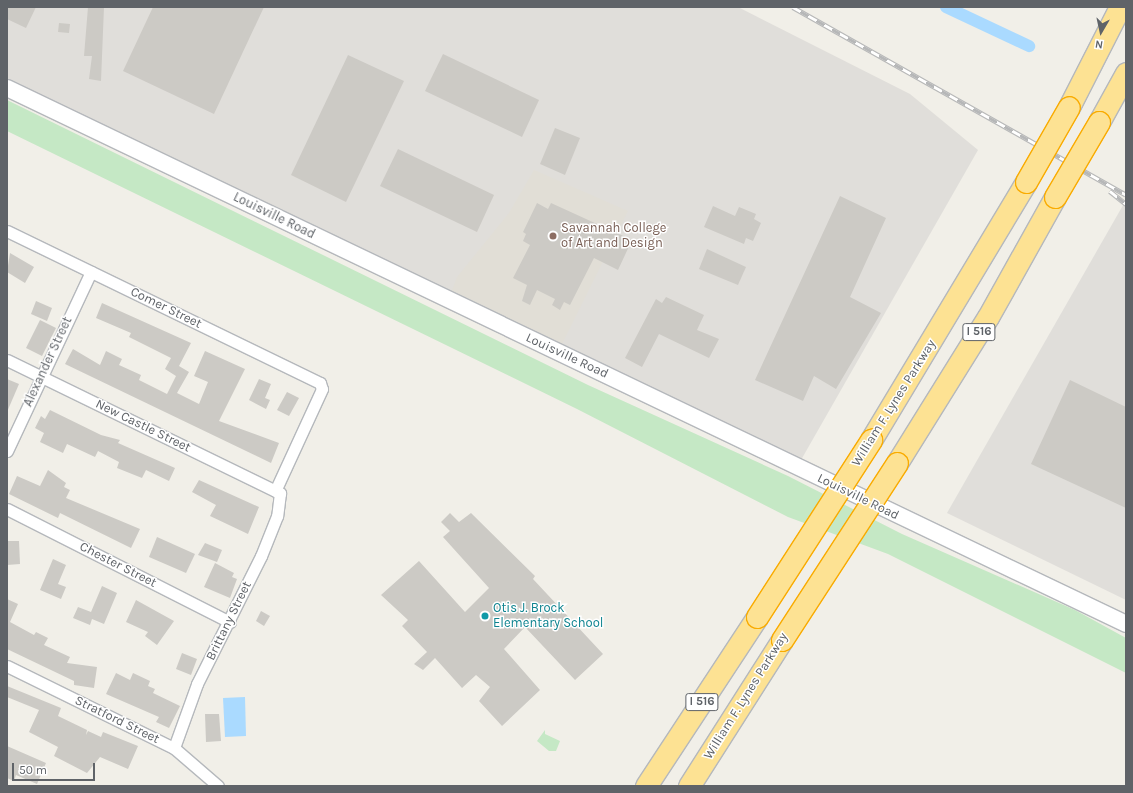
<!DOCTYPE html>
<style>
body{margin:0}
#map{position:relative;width:1133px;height:793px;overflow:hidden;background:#f1efe8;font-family:Karla,sans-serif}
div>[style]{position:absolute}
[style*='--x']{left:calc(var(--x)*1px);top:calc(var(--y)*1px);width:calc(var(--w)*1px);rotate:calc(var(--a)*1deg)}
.industrial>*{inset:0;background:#e0deda}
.education>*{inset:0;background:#e1ded6}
.green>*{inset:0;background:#c5e8c5}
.water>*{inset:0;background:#aadaff}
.canal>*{height:12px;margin:-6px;padding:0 6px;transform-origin:6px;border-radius:6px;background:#aadaff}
.building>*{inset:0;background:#cccac5}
.roads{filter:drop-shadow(1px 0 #b5b8bc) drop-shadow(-1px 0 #b5b8bc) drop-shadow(0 1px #b5b8bc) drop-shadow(0 -1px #b5b8bc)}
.street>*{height:11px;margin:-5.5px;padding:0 5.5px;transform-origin:5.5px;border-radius:5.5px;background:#fff}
.secondary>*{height:16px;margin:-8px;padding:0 8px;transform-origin:8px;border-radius:8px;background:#fff}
.highway>*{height:21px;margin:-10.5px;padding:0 10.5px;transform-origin:10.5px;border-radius:10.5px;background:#fde293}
.rail>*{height:4.5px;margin-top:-2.25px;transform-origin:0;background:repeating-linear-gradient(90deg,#fff 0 9px,#b6b7b8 0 18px);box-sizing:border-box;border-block:1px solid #b6b7b8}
.bridges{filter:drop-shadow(1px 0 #f9ab00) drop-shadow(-1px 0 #f9ab00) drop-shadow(0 1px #f9ab00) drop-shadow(0 -1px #f9ab00)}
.highway-bridge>*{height:21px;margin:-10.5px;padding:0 10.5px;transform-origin:10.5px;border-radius:10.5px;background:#fde293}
.dots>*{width:11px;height:11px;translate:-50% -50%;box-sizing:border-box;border:2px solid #fff;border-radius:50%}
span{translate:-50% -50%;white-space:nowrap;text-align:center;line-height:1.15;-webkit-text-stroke:3px #fff;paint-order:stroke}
.shield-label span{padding:1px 3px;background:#fff;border:1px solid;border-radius:3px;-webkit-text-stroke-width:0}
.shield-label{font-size:12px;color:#5f6368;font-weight:700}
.street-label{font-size:13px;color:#5f6368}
.education-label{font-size:13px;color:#785e54}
.left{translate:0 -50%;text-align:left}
.culture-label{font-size:13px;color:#0d838f}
.frame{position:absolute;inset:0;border:8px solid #5f6368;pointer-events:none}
.north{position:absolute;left:1081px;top:12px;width:40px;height:40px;-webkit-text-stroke:3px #fff;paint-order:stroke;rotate:189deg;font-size:11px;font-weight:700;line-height:16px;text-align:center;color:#5f6368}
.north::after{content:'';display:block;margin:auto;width:14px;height:18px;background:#5f6368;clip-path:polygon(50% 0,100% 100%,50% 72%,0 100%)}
.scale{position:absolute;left:12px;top:763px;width:83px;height:18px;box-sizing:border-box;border:2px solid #5f6368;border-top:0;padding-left:5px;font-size:12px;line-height:14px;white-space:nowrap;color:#5f6368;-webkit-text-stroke:3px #fff;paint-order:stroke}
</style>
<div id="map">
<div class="industrial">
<i style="clip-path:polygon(7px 7px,738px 7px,910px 94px,978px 150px,797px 467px,7px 88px)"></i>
<i style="clip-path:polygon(1126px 200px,1126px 600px,947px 513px)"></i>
</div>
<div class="education">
<i style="clip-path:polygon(534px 170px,628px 211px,561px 346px,451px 293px,457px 277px,509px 213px)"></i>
</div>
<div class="green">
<i style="clip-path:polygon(7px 100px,588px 385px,788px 476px,902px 534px,1075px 610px,1126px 638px,1126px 673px,888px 554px,788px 517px,577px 409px,7px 131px)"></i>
<i style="clip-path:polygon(545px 730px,545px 734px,560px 741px,556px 751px,549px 751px,537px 741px)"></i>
</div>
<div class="water">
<i style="clip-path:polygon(245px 697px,246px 736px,225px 737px,223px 698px)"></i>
</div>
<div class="canal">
<i style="--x:946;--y:7;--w:92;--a:25.2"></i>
</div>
<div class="building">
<i style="clip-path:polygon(7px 7px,36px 7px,26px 28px,7px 19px)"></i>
<i style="clip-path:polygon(88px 7px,104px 7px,101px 81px,89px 79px,92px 56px,84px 56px)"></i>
<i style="clip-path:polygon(153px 7px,264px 7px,214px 114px,123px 71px)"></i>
<i style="clip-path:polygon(59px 23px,70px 24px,69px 33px,58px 32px)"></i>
<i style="clip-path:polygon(443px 54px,539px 100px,522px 137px,425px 91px)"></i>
<i style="clip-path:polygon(348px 55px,404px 81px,346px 202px,291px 175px)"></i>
<i style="clip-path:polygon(555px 128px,580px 138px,565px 175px,540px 164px)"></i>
<i style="clip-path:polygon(398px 149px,494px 195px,477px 232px,380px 186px)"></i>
<i style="clip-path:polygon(840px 196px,886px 218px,850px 297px,881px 313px,836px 389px,814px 376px,803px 401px,755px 380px)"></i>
<i style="clip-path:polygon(537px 203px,548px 209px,551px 203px,632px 240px,618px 270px,594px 258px,570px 305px,564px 302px,560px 310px,552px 305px,555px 299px,537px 290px,530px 305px,522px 301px,527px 285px,513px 278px,530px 245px,523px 241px,526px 234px,523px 232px)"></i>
<i style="clip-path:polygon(713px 206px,735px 216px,739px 207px,756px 214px,754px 219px,761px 223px,753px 241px,746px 238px,744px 244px,704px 227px)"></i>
<i style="clip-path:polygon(707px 249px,746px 267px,738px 285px,699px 269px)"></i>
<i style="clip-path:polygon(10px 253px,34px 267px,25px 283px,7px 272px)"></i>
<i style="clip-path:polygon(666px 297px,704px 315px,697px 330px,719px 339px,709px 358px,659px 334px,642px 367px,625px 358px,656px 299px,662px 303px)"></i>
<i style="clip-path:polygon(36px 301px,52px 308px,47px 321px,31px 314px)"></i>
<i style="clip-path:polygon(102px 303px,191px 343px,179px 366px,189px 372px,177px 393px,199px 404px,208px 382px,194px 376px,205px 351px,245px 369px,219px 421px,279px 443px,271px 463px,65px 364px,73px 349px,100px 365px,106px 351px,122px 359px,119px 365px,141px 375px,139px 380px,167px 394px,176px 376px,165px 369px,171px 358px,129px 337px,131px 333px,96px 318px)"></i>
<i style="clip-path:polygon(40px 320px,56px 328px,42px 356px,26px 348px)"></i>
<i style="clip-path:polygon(7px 379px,19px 384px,7px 412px)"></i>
<i style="clip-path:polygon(259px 379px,271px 384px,265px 398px,270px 400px,266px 409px,249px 400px)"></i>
<i style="clip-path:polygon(1070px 380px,1126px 407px,1126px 508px,1031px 464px)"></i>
<i style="clip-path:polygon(287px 392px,299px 398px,289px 416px,277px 410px)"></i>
<i style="clip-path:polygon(50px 410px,101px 435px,120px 440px,118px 443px,175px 468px,169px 481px,146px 470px,142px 478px,117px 468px,119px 462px,98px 451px,95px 457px,67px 444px,63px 453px,40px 442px,44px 433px,35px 428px,41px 416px,45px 419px)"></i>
<i style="clip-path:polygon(48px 470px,66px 483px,64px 487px,70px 490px,66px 498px,140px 529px,131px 548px,60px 513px,58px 518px,9px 494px,17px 476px,40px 486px)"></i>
<i style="clip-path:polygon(199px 480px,259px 507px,248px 534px,210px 516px,216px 505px,192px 492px)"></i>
<i style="clip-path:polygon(450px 513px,459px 522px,471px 513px,535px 576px,533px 579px,603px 654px,575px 680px,525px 627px,504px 649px,540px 690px,502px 726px,479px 701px,490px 687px,476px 675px,462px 688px,435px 658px,423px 670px,414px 664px,427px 652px,402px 626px,408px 620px,381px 595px,419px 561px,465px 612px,489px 588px,443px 537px,450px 531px,441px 522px)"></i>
<i style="clip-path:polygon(157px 537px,195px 554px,186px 573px,149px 557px)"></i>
<i style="clip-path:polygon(7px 541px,19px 541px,20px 564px,7px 565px)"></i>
<i style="clip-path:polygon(205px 543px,222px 550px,217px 562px,198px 555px)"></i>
<i style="clip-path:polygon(53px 559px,66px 565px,58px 584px,66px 587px,61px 599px,40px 590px)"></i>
<i style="clip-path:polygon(215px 563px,234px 573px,232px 577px,237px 579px,230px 598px,204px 587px)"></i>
<i style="clip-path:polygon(102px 586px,117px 593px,104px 624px,92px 619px,90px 625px,73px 618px,78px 607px,91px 612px)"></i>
<i style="clip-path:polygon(7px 599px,18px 604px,10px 622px,34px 635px,36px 632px,48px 638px,44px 645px,70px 657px,67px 663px,97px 667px,94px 688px,74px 685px,74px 681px,7px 649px)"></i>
<i style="clip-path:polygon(136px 600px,174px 621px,157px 645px,145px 636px,148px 632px,126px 622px)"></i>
<i style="clip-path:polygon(261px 611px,270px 616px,264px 626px,256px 621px)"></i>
<i style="clip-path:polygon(182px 653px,197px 659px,191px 675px,176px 669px)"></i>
<i style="clip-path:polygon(116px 673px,130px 680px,133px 673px,150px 681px,148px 686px,155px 689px,153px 693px,180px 706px,169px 728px,156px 722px,159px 717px,106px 694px)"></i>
<i style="clip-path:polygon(7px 686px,61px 708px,58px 716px,87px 730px,86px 735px,88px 731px,101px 737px,103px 732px,138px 746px,128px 769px,100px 757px,87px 773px,54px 756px,58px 747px,29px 732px,39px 710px,7px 697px)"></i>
<i style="clip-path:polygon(205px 714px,219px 714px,221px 741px,206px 742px)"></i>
<i style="clip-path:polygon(7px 746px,46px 763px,37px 784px,16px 775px,14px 781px,7px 778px)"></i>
</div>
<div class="roads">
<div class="street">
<i style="--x:7;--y:231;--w:348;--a:25.9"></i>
<i style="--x:320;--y:383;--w:6;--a:72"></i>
<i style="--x:322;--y:389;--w:112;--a:114.7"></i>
<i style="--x:7;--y:360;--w:304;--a:26"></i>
<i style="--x:280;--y:493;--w:23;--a:97"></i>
<i style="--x:277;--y:516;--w:43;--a:111.8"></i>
<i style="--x:261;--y:556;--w:143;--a:116.6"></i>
<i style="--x:197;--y:684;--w:68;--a:109.8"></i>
<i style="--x:7;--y:451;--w:198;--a:-64.9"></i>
<i style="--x:7;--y:509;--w:250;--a:26.9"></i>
<i style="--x:7;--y:666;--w:186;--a:26.2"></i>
<i style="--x:174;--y:748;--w:58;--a:40.8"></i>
</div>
<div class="secondary">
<i style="--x:7;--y:88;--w:1241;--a:25.59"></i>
</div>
<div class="highway">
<i style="--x:1069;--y:107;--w:112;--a:-63"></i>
<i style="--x:1099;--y:122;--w:56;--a:-61.1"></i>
<i style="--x:871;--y:440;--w:301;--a:-59"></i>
<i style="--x:897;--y:463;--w:172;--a:-58.1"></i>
<i style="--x:988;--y:317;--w:137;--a:-60.8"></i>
<i style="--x:646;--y:786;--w:202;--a:-56.7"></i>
<i style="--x:689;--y:786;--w:173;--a:-57.5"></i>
</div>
</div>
<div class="rail">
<i style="--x:793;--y:7;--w:382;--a:29.4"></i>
<i style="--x:1110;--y:191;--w:21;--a:39"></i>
</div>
<div class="bridges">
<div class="highway-bridge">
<i style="--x:1026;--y:182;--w:86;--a:-60.2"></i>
<i style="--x:1055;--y:197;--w:87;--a:-59.6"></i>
<i style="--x:757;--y:617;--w:211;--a:-57.2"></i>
<i style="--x:782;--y:640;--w:211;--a:-57"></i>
</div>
</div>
<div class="dots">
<i style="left:553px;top:236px;background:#8d6e63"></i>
<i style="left:485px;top:616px;background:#0f9aa8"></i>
</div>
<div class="shield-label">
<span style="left:979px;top:332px">I 516</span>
<span style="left:702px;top:702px">I 516</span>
</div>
<div class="street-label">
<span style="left:274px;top:216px;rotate:26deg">Louisville Road</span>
<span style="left:166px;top:308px;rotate:26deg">Comer Street</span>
<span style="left:567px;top:356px;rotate:25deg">Louisville Road</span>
<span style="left:48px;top:362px;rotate:-65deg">Alexander Street</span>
<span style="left:894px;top:403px;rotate:-58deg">William F. Lynes Parkway</span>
<span style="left:143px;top:426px;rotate:26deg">New Castle Street</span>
<span style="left:858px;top:497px;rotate:26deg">Louisville Road</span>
<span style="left:118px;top:565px;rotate:27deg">Chester Street</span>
<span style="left:229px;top:621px;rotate:-64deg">Brittany Street</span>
<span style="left:746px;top:696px;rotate:-58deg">William F. Lynes Parkway</span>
<span style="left:117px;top:720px;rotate:26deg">Stratford Street</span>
</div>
<div class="education-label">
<span class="left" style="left:561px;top:236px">Savannah College<br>of Art and Design</span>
</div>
<div class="culture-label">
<span class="left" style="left:493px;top:616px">Otis J. Brock<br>Elementary School</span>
</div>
<div class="frame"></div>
<div class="north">N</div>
<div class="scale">50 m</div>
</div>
